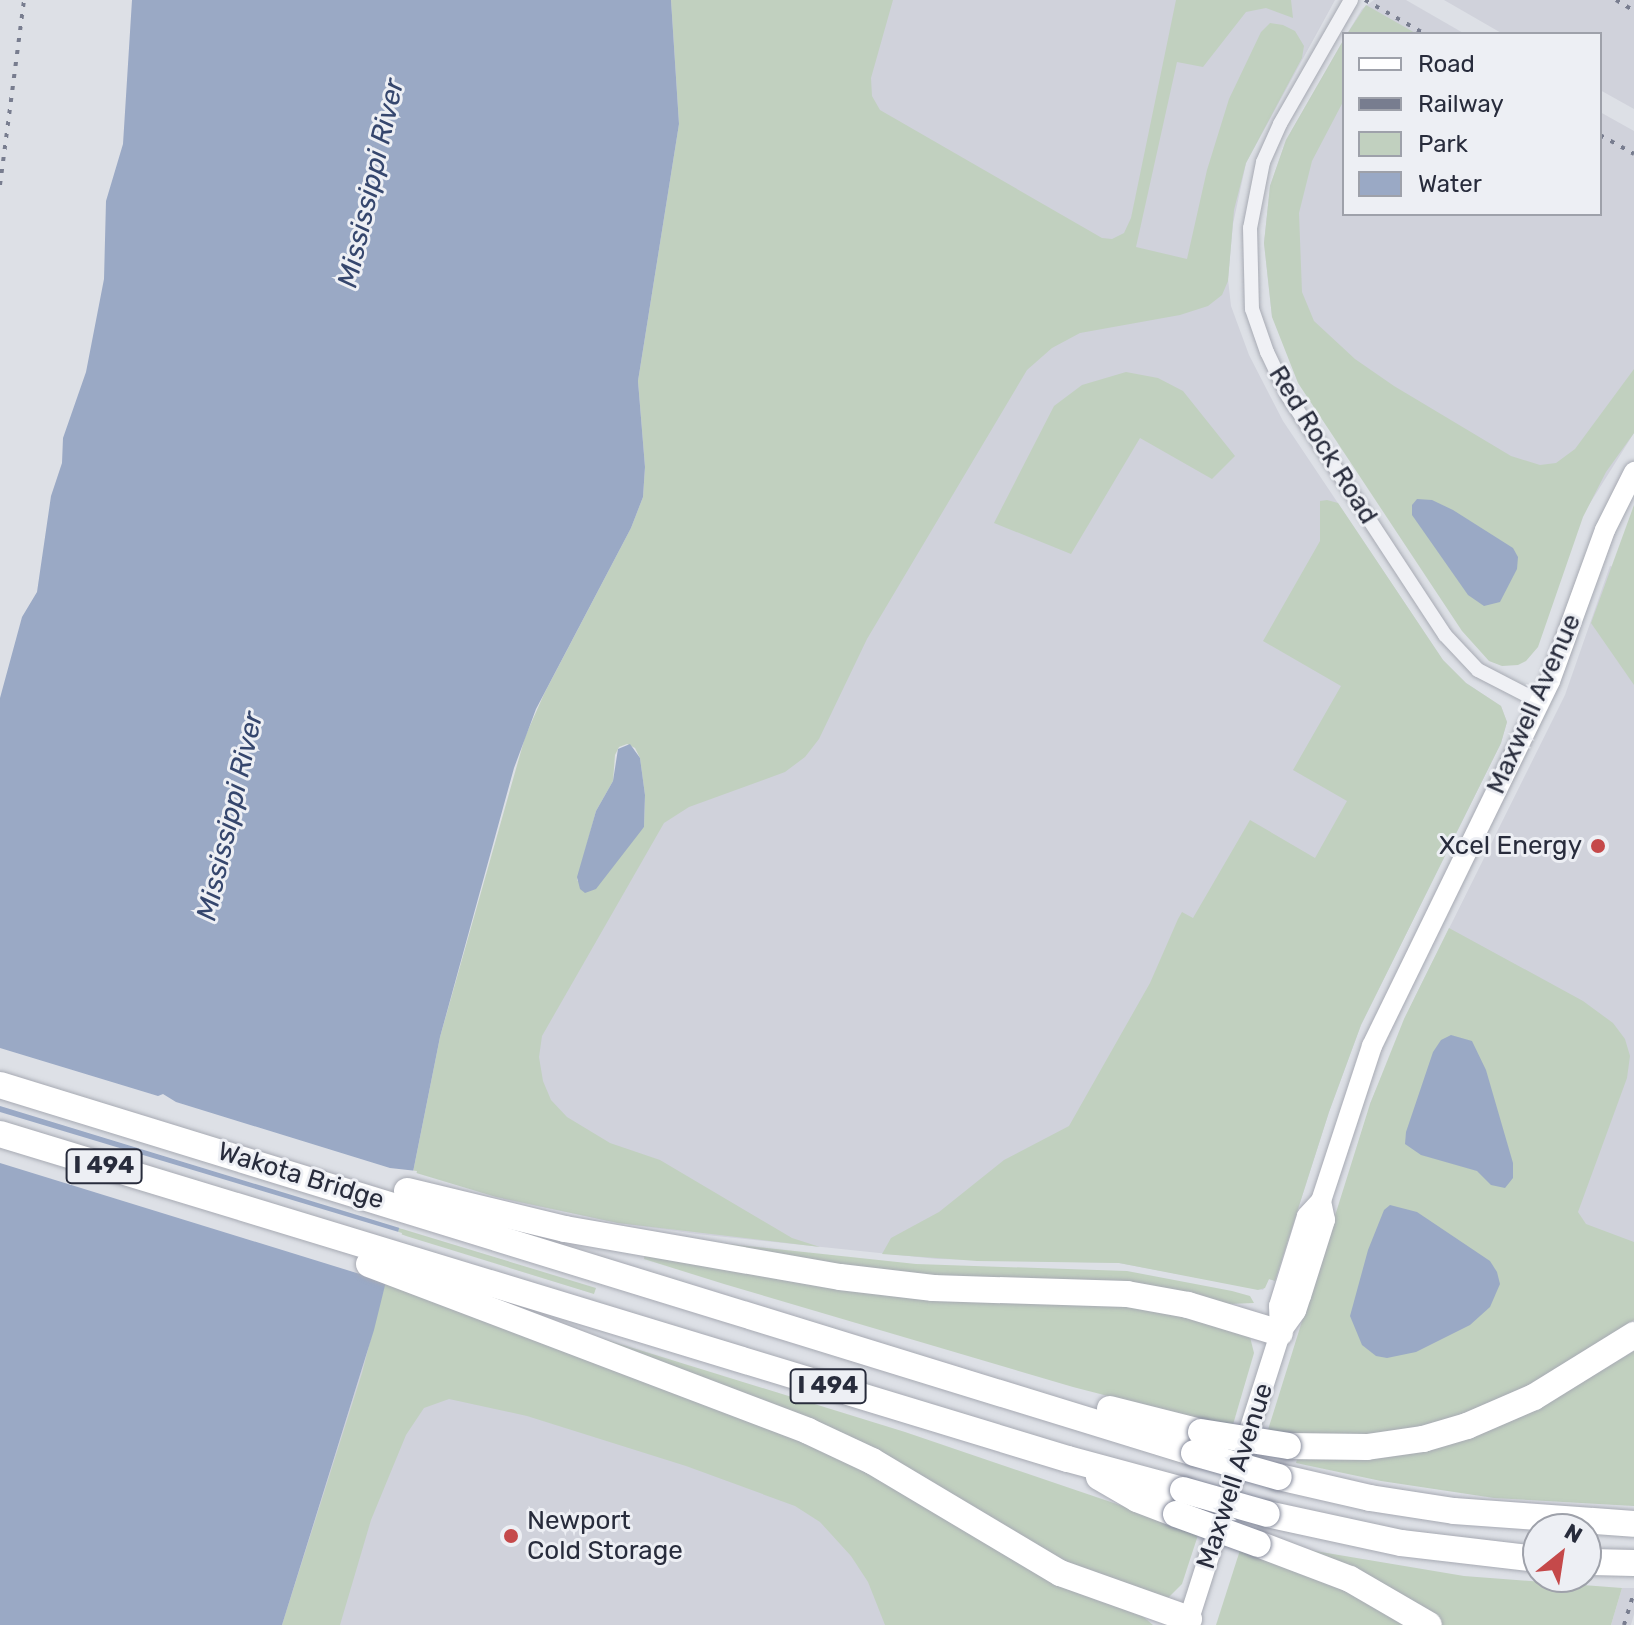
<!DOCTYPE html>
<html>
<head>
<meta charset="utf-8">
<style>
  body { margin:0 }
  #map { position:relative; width:1634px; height:1625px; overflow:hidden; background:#dde0e6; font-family:Rubik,sans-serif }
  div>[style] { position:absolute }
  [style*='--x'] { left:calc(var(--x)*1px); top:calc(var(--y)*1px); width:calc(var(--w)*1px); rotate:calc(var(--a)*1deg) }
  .built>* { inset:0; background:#d0d2db }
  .green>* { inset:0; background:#c1d0bf }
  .water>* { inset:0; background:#9aa9c5 }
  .pier>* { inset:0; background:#dde0e6 }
  .roads { filter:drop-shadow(0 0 2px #a7aab3) drop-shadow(0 0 2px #a7aab3) }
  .minor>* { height:14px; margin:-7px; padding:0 7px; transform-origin:7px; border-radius:7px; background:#f0f1f5 }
  .secondary>* { height:20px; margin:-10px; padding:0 10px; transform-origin:10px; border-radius:10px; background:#fff }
  .motorway>* { height:26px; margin:-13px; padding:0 13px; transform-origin:13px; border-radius:13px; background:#fff }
  .rail>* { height:4px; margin-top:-2px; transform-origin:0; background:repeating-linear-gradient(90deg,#787d8f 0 4px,transparent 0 12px) }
  .bridges { filter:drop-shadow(0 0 2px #868b9c) drop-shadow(0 0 2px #868b9c) }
  .motorway-bridge>* { height:26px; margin:-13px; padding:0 13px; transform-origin:13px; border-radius:13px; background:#fff }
  .dots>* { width:22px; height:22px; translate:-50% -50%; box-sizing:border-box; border:4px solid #edeff4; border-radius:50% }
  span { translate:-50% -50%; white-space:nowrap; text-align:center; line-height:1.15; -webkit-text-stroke:6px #edeff4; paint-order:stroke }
  .shield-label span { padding:2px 6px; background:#edeff4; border:2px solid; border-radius:6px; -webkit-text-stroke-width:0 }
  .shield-label { font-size:24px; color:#282c3c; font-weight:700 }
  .street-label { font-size:26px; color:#282c3c }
  .poi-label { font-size:26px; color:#282c3c }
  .right { translate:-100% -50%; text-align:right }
  .left { translate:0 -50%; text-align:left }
  .water-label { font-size:28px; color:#35466d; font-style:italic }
  .legend { position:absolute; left:1342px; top:32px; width:260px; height:184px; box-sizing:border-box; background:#edeff4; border:2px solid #9ea1aa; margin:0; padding:10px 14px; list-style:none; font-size:24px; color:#282c3c }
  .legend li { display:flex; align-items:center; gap:16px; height:40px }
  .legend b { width:40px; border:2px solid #9ea1aa }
  .north { position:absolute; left:1522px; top:1513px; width:80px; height:80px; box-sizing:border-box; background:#edeff4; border:2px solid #9ea1aa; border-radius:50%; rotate:30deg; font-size:22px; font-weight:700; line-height:32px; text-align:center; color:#282c3c }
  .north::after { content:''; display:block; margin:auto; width:28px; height:36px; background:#c5494a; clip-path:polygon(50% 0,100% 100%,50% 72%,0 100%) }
</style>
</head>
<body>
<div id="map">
  <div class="built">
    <i style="clip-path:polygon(883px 0,1335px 0,1246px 163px,1233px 224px,1228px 279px,1231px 306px,1249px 355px,1283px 421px,1443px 660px,1466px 683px,1501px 706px,1507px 722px,1501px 743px,1361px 1025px,1329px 1112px,1275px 1281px,1269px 1279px,1263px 1290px,1119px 1263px,937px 1259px,697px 1234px,618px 1223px,503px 1199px,534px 1041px,668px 806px)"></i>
    <i style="clip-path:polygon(1374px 0,1406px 0,1465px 34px,1347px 34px,1362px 9px)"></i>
    <i style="clip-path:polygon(1444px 0,1634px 0,1634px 109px,1600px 90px,1600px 34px,1503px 34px)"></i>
    <i style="clip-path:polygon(1344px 39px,1344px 214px,1600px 214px,1600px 112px,1634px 131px,1634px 433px,1587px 508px,1272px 317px,1264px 243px,1270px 186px,1286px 140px)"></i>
    <i style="clip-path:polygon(1610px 566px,1634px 573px,1634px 1269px,1370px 1104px,1415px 997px,1565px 695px)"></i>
    <i style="clip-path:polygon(374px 1330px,1109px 1625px,282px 1625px)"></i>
    <i style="clip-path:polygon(1622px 1588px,1634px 1588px,1634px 1614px,1631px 1625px,1611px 1625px)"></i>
  </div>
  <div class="green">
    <i style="clip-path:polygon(evenodd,671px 0,893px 0,871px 78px,872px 96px,880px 110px,1102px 238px,1112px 239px,1124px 233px,1131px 218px,1176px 0,1291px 0,1293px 18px,1266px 8px,1246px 12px,1203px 67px,1177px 62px,1136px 247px,1187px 259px,1207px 170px,1229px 99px,1261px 32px,1270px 23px,1283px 25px,1295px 31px,1304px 46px,1302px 58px,1246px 163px,1234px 210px,1228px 281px,1222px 295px,1208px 306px,1180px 315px,1080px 333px,1052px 348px,1027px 370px,867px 639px,819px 739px,805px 757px,785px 772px,689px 807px,664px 823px,542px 1036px,539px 1057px,543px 1081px,551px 1100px,567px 1117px,610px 1143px,660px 1160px,792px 1238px,820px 1247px,618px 1223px,496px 1197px,413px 1172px,440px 1037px,525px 737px,544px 694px,631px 528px,643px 497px,645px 467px,638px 381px,679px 124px,671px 0,627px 744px,635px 748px,640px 758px,645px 795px,644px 827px,577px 881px,596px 811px,613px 781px,615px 755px,619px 747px,627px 744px)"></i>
    <i style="clip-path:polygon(1366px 5px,1417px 34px,1347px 34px)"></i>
    <i style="clip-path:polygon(1344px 39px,1344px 100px,1312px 161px,1299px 213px,1302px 292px,1314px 321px,1355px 359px,1394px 386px,1511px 456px,1540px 465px,1556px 463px,1575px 449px,1634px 369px,1634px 433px,1606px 472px,1583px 517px,1538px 647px,1526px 661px,1518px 665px,1502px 666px,1489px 661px,1462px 631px,1298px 383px,1272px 317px,1264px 243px,1270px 186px,1286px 140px)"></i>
    <i style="clip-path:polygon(1126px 372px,1158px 378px,1183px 391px,1235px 456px,1212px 479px,1140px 438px,1071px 554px,994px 523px,1054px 406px,1082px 385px)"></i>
    <i style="clip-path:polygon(1327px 500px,1338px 503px,1443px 660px,1466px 683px,1501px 706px,1507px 722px,1501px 743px,1361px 1025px,1329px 1112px,1275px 1281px,1269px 1279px,1265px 1288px,1258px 1290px,1119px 1263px,977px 1261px,882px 1254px,891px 1238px,939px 1212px,1004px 1160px,1069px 1126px,1150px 983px,1178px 919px,1182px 912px,1193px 918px,1250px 820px,1315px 858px,1347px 801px,1293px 770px,1341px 686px,1263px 641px,1320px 541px,1320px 501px)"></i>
    <i style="clip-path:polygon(1634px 505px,1634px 685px,1591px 623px)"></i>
    <i style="clip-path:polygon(1449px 928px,1583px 1001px,1613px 1023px,1625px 1039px,1630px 1056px,1627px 1078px,1578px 1212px,1586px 1224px,1634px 1242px,1634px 1320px,1532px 1384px,1494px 1403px,1427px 1426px,1345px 1438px,1267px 1433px,1370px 1104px,1404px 1019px)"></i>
    <i style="clip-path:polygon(399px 1228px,596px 1288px,594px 1294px,406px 1236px,398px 1233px)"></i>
    <i style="clip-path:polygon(674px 1238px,916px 1264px,1127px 1271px,1232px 1291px,1250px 1296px,1254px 1303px,1229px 1304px,928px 1279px)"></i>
    <i style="clip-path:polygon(645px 1251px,1153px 1307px,1250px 1337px,1254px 1353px,1232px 1428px,1073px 1387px,724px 1284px,644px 1259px)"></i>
    <i style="clip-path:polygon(385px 1283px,809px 1439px,1096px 1600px,1140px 1614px,1153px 1625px,885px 1625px,868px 1582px,851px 1556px,820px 1522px,795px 1506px,686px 1466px,527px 1416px,449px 1399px,424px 1408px,406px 1435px,371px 1520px,340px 1625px,282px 1625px,362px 1373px)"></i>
    <i style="clip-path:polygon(594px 1336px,905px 1432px,1199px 1532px,1182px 1584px,1168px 1598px,1094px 1578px)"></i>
    <i style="clip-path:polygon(1634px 1351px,1634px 1506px,1494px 1498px,1381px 1481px,1296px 1463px,1298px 1456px,1489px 1430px,1534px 1411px)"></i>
    <i style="clip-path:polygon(1241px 1547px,1319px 1575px,1416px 1625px,1216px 1625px)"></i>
    <i style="clip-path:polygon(1309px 1550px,1464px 1576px,1622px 1588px,1611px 1625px,1442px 1625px)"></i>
  </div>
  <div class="water">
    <i style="clip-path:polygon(132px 0,671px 0,679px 124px,638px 381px,645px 467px,643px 497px,631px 528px,536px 709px,514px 768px,440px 1037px,413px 1172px,374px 1330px,282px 1625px,0 1625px,0 698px,22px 617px,37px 592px,51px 496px,62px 463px,63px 438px,86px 372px,104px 279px,106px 201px,123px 144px)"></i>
    <i style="clip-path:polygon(1417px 499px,1432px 500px,1453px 510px,1513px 548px,1518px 557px,1517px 569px,1500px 602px,1484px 606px,1468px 595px,1412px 515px,1412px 505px)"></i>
    <i style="clip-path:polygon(630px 744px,640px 758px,645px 795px,644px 827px,596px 889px,585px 893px,580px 889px,577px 877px,596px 811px,613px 781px,618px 749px)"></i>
    <i style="clip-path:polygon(1451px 1035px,1472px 1041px,1486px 1070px,1513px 1163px,1513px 1178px,1505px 1188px,1491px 1185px,1477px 1171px,1421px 1155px,1405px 1144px,1406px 1132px,1433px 1052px,1441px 1040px)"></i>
    <i style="clip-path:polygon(1390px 1205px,1417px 1212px,1490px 1261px,1497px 1272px,1500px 1284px,1490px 1307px,1470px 1325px,1416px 1352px,1387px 1358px,1376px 1356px,1362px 1345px,1350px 1316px,1368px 1250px,1384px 1210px)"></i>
  </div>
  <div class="pier">
    <i style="clip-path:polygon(0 1048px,158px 1096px,163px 1094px,176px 1102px,390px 1168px,417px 1171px,403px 1229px,0 1106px)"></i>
    <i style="clip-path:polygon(0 1112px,402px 1233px,389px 1283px,0 1163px)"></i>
  </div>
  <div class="roads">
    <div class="minor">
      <i style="--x:1351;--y:0;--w:143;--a:119.8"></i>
      <i style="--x:1280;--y:124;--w:42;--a:114.1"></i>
      <i style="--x:1263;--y:162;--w:67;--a:101.1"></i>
      <i style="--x:1250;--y:228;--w:81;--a:88.6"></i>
      <i style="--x:1252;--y:309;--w:46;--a:70.8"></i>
      <i style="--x:1267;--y:352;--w:49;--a:64.5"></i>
      <i style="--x:1288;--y:396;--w:286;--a:56.7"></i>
      <i style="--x:1445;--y:635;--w:48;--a:46.7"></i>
      <i style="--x:1478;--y:670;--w:70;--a:27.3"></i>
    </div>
    <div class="secondary">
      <i style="--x:1280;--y:1333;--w:27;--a:-92"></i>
      <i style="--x:1279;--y:1306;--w:94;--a:-72.7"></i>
      <i style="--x:1307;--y:1216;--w:21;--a:-47"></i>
      <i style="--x:1321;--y:1201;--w:163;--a:-71.8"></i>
      <i style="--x:1372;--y:1046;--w:406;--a:-64"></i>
      <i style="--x:1550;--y:681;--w:161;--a:-70"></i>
      <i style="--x:1605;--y:530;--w:65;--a:-63.4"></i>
      <i style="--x:1189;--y:1619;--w:300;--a:-72.3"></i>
      <i style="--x:1280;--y:1333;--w:27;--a:-54"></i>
      <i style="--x:1296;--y:1311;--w:16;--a:-72"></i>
      <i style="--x:1301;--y:1296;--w:80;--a:-72.5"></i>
      <i style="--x:1325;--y:1220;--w:19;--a:-102"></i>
    </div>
    <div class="motorway">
      <i style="--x:0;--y:1085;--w:1249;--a:17.13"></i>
      <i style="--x:0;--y:1134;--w:1116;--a:16.93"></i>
      <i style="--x:1068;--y:1459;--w:119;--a:15.1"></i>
      <i style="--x:407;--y:1191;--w:163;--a:13.5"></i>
      <i style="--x:565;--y:1229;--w:279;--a:9.9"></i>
      <i style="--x:840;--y:1277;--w:94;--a:6.7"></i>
      <i style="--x:933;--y:1288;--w:194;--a:1.8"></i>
      <i style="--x:1127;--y:1294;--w:62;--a:10.2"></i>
      <i style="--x:1188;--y:1305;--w:96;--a:16.9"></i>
      <i style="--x:369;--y:1264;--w:470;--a:20.8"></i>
      <i style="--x:808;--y:1431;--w:71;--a:25.1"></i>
      <i style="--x:872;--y:1461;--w:219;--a:30.8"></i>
      <i style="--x:1060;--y:1573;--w:137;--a:19.6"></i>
      <i style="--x:1110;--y:1409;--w:94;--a:14.2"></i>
      <i style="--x:1288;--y:1446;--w:79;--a:0.7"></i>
      <i style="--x:1367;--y:1447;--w:57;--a:-8.1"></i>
      <i style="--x:1423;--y:1439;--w:46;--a:-16.5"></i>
      <i style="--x:1467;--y:1426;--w:73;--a:-23.4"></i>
      <i style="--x:1534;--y:1397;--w:118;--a:-31.8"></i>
      <i style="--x:1099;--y:1477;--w:44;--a:30.1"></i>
      <i style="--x:1137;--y:1499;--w:42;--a:21"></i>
      <i style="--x:1279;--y:1477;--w:93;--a:13"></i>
      <i style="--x:1370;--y:1498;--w:85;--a:8.8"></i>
      <i style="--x:1454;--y:1511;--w:180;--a:4.1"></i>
      <i style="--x:1267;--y:1514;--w:137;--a:12.2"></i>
      <i style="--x:1401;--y:1543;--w:138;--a:6.7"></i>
      <i style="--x:1258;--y:1544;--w:98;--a:20.8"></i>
      <i style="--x:1350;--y:1579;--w:91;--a:30.2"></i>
      <i style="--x:1586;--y:1562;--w:48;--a:1.2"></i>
    </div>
  </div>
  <div class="rail">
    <i style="--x:1365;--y:0;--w:69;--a:29.5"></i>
    <i style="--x:1616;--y:0;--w:21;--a:31"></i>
    <i style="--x:1600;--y:135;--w:39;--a:29"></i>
    <i style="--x:0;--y:185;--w:187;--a:-82.6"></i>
    <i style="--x:1624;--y:1625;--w:34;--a:-73"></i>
  </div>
  <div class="bridges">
    <div class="motorway-bridge">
      <i style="--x:1201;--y:1432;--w:88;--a:9.1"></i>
      <i style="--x:1194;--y:1453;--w:88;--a:15.8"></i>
      <i style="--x:1183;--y:1490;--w:87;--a:15.9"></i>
      <i style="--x:1176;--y:1514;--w:87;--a:20.1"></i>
    </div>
  </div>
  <div class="dots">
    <i style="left:1598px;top:846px;background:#c5494a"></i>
    <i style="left:511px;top:1536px;background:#c5494a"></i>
  </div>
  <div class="shield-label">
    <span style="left:104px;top:1166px">I 494</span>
    <span style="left:828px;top:1386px">I 494</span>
  </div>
  <div class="street-label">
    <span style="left:1323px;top:445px;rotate:58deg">Red Rock Road</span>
    <span style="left:1534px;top:704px;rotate:-66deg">Maxwell Avenue</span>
    <span style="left:301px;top:1176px;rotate:17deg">Wakota Bridge</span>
    <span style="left:1235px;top:1476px;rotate:-72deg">Maxwell Avenue</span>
  </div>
  <div class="poi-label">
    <span class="right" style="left:1582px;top:846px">Xcel Energy</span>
    <span class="left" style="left:527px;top:1536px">Newport<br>Cold Storage</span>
  </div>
  <div class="water-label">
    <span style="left:371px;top:183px;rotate:-77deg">Mississippi River</span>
    <span style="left:230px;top:816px;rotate:-77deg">Mississippi River</span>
  </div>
  <ul class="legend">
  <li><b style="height:10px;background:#fff"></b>Road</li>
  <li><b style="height:10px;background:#787d8f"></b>Railway</li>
  <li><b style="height:22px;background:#c1d0bf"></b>Park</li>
  <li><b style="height:22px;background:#9aa9c5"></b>Water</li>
  </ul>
  <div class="north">N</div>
</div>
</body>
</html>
